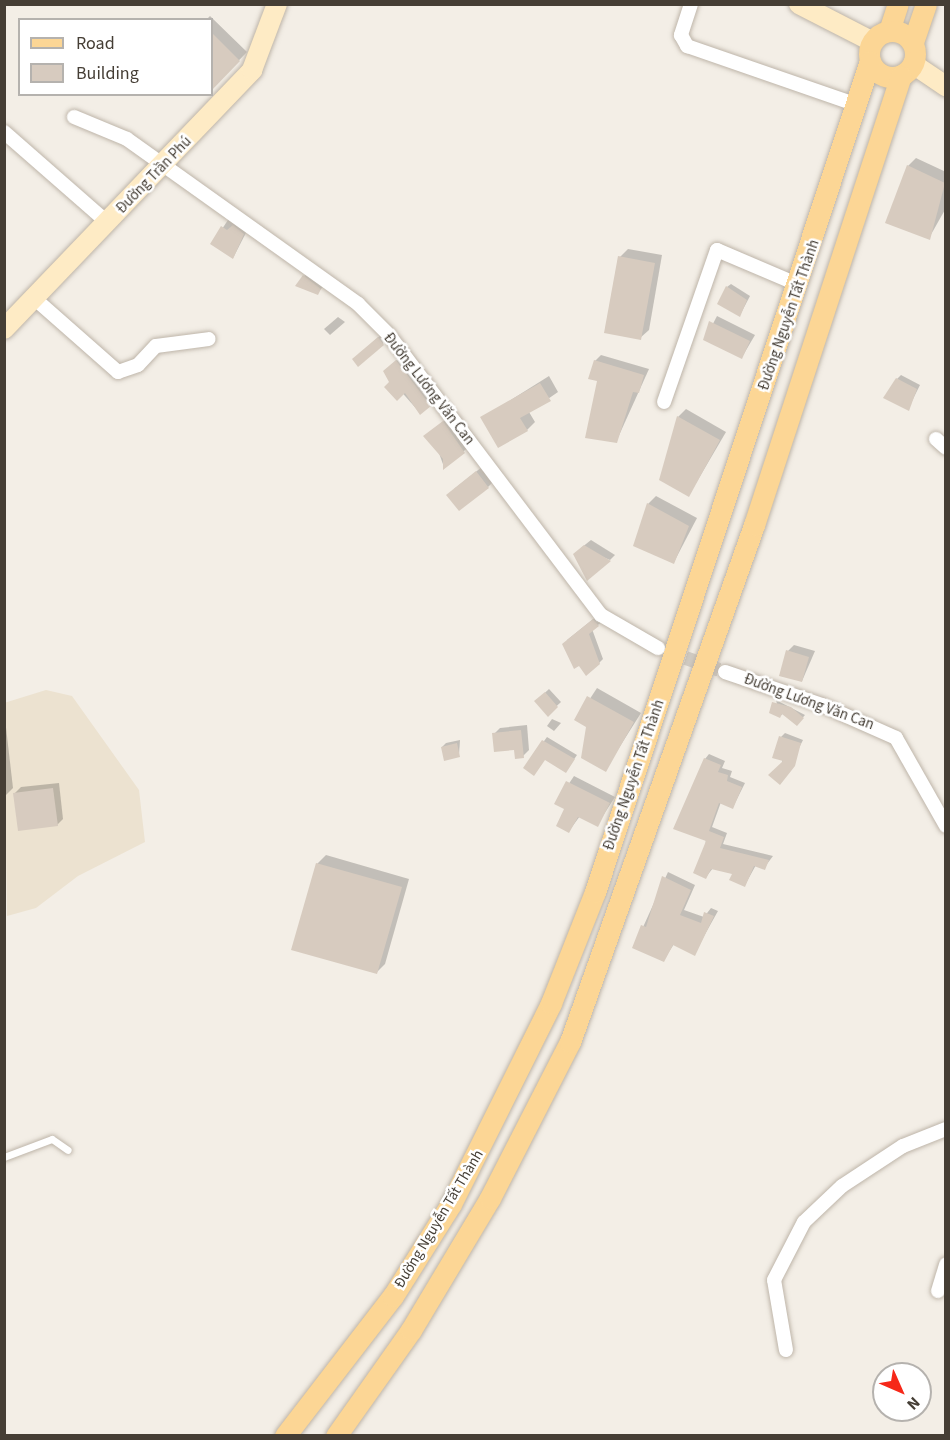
<!DOCTYPE html>
<html>
<head>
<meta charset="utf-8">
<style>
  body { margin:0 }
  #map { position:relative; width:950px; height:1440px; overflow:hidden; background:#f3eee6; font-family:"Source Sans 3",sans-serif }
  div>[style] { position:absolute }
  [style*='--x'] { left:calc(var(--x)*1px); top:calc(var(--y)*1px); width:calc(var(--w)*1px); rotate:calc(var(--a)*1deg) }
  .education>* { inset:0; background:#ece2d0 }
  .shadow>* { inset:0; background:#0003 }
  .building>* { inset:0; background:#d7cbbf }
  .street-tunnel>* { height:14px; margin-top:-7px; transform-origin:0; background:repeating-linear-gradient(90deg,#d0cbc3 0 14px,transparent 0 21px) }
  .roads { filter:drop-shadow(0 0 2px #beb5a9) drop-shadow(0 0 2px #beb5a9) }
  .lane>* { height:7px; margin:-3.5px; padding:0 3.5px; transform-origin:3.5px; border-radius:3.5px; background:#fff }
  .street>* { height:14px; margin:-7px; padding:0 7px; transform-origin:7px; border-radius:7px; background:#fff }
  .secondary>* { height:20px; margin:-10px; padding:0 10px; transform-origin:10px; border-radius:10px; background:#feebc5 }
  .primary>* { height:21px; margin:-10.5px; padding:0 10.5px; transform-origin:10.5px; border-radius:10.5px; background:#fcd695 }
  .primary>.ring { margin:-10.5px; padding:0; box-sizing:content-box; background:none; border:21px solid #fcd695; border-radius:50% }
  span { translate:-50% -50%; white-space:nowrap; text-align:center; line-height:1.15; -webkit-text-stroke:5px #fff; paint-order:stroke }
  .street-label { font-size:15px; color:#453e35 }
  .frame { position:absolute; inset:0; border:6px solid #453e35; pointer-events:none }
  .legend { position:absolute; left:18px; top:18px; width:195px; height:78px; box-sizing:border-box; background:#fff; border:2px solid #b5b2ae; margin:0; padding:8px 10px; list-style:none; font-size:18px; color:#453e35 }
  .legend li { display:flex; align-items:center; gap:12px; height:30px }
  .legend b { width:30px; border:2px solid #b5b2ae }
  .north { position:absolute; left:872px; top:1362px; width:60px; height:60px; box-sizing:border-box; background:#fff; border:2px solid #b5b2ae; border-radius:50%; rotate:135deg; font-size:16px; font-weight:700; line-height:24px; text-align:center; color:#453e35 }
  .north::after { content:''; display:block; margin:auto; width:21px; height:27px; background:#f62819; clip-path:polygon(50% 0,100% 100%,50% 72%,0 100%) }
</style>
</head>
<body>
<div id="map">
  <div class="education">
    <i style="clip-path:polygon(46px 690px,72px 696px,139px 790px,145px 842px,78px 876px,36px 908px,7px 916px,4px 703px)"></i>
  </div>
  <div class="shadow">
    <i style="clip-path:polygon(210px 16px,247px 52px,212px 88px,212px 20px,206px 20px)"></i>
    <i style="clip-path:polygon(916px 158px,946px 172px,946px 208px,929px 238px,908px 166px)"></i>
    <i style="clip-path:polygon(228px 220px,249px 227px,233px 258px,212px 244px)"></i>
    <i style="clip-path:polygon(628px 249px,662px 255px,649px 330px,640px 338px,620px 257px)"></i>
    <i style="clip-path:polygon(310px 270px,323px 287px,317px 293px,304px 276px)"></i>
    <i style="clip-path:polygon(731px 284px,750px 296px,740px 315px,727px 287px)"></i>
    <i style="clip-path:polygon(717px 316px,755px 335px,742px 357px,705px 339px)"></i>
    <i style="clip-path:polygon(338px 317px,345px 322px,330px 335px,324px 329px)"></i>
    <i style="clip-path:polygon(382px 334px,383px 344px,358px 355px)"></i>
    <i style="clip-path:polygon(601px 355px,649px 369px,616px 442px,595px 361px)"></i>
    <i style="clip-path:polygon(400px 357px,434px 401px,420px 413px,384px 372px)"></i>
    <i style="clip-path:polygon(901px 375px,920px 385px,908px 409px,897px 379px)"></i>
    <i style="clip-path:polygon(549px 376px,558px 392px,529px 412px,535px 422px,527px 430px,482px 418px)"></i>
    <i style="clip-path:polygon(686px 409px,726px 432px,689px 495px,678px 417px)"></i>
    <i style="clip-path:polygon(449px 417px,470px 446px,444px 467px,431px 431px)"></i>
    <i style="clip-path:polygon(482px 467px,494px 481px,488px 487px,454px 489px)"></i>
    <i style="clip-path:polygon(656px 496px,697px 518px,674px 562px,648px 504px)"></i>
    <i style="clip-path:polygon(591px 540px,615px 555px,610px 560px,581px 548px)"></i>
    <i style="clip-path:polygon(597px 616px,602px 622px,592px 629px,603px 659px,599px 663px,567px 640px)"></i>
    <i style="clip-path:polygon(794px 645px,815px 651px,802px 681px,788px 651px)"></i>
    <i style="clip-path:polygon(597px 688px,641px 713px,605px 770px,588px 726px,576px 720px)"></i>
    <i style="clip-path:polygon(549px 689px,561px 702px,548px 714px,536px 701px)"></i>
    <i style="clip-path:polygon(776px 700px,805px 715px,797px 724px,784px 713px,780px 716px)"></i>
    <i style="clip-path:polygon(4px 710px,13px 788px,4px 797px)"></i>
    <i style="clip-path:polygon(552px 719px,561px 723px,554px 731px,547px 726px)"></i>
    <i style="clip-path:polygon(527px 725px,529px 750px,523px 756px,494px 734px,500px 728px)"></i>
    <i style="clip-path:polygon(785px 733px,803px 740px,783px 780px,781px 737px)"></i>
    <i style="clip-path:polygon(547px 737px,577px 755px,566px 771px,546px 759px,525px 767px)"></i>
    <i style="clip-path:polygon(460px 740px,459px 755px,442px 747px,446px 743px)"></i>
    <i style="clip-path:polygon(709px 754px,725px 761px,722px 768px,732px 771px,730px 777px,745px 783px,733px 807px,721px 802px,712px 827px,727px 833px,723px 844px,773px 856px,764px 868px,756px 865px,745px 885px,734px 873px,713px 868px,706px 877px,705px 759px)"></i>
    <i style="clip-path:polygon(574px 776px,615px 797px,597px 825px,580px 816px,569px 831px,566px 808px,556px 803px)"></i>
    <i style="clip-path:polygon(59px 783px,63px 819px,57px 825px,15px 793px,21px 787px)"></i>
    <i style="clip-path:polygon(326px 855px,409px 879px,385px 964px,377px 972px,317px 864px)"></i>
    <i style="clip-path:polygon(668px 872px,695px 885px,684px 910px,704px 917px,711px 908px,718px 911px,694px 954px,674px 944px,663px 961px,634px 947px)"></i>
  </div>
  <div class="building">
    <i style="clip-path:polygon(212px 33px,240px 61px,212px 90px)"></i>
    <i style="clip-path:polygon(907px 165px,945px 183px,930px 240px,885px 223px)"></i>
    <i style="clip-path:polygon(233px 225px,244px 234px,233px 259px,210px 244px,221px 226px,227px 230px)"></i>
    <i style="clip-path:polygon(618px 256px,655px 263px,641px 340px,604px 333px)"></i>
    <i style="clip-path:polygon(303px 275px,321px 289px,318px 295px,295px 286px)"></i>
    <i style="clip-path:polygon(726px 286px,747px 300px,740px 317px,717px 304px)"></i>
    <i style="clip-path:polygon(709px 321px,750px 341px,742px 359px,703px 340px)"></i>
    <i style="clip-path:polygon(378px 337px,384px 345px,358px 367px,352px 359px)"></i>
    <i style="clip-path:polygon(396px 360px,431px 406px,420px 415px,405px 393px,397px 401px,384px 387px,389px 382px,383px 371px)"></i>
    <i style="clip-path:polygon(594px 360px,644px 375px,639px 393px,633px 392px,617px 443px,585px 438px,597px 381px,588px 379px)"></i>
    <i style="clip-path:polygon(896px 378px,917px 389px,909px 411px,883px 398px)"></i>
    <i style="clip-path:polygon(540px 383px,551px 401px,520px 418px,528px 431px,498px 448px,480px 417px)"></i>
    <i style="clip-path:polygon(677px 416px,720px 440px,689px 497px,659px 480px)"></i>
    <i style="clip-path:polygon(443px 421px,465px 453px,443px 470px,443px 459px,423px 436px)"></i>
    <i style="clip-path:polygon(476px 471px,489px 488px,459px 511px,446px 495px)"></i>
    <i style="clip-path:polygon(647px 503px,689px 526px,674px 564px,633px 546px)"></i>
    <i style="clip-path:polygon(584px 545px,611px 561px,587px 581px,573px 554px)"></i>
    <i style="clip-path:polygon(593px 619px,599px 626px,589px 634px,600px 664px,586px 676px,579px 666px,574px 669px,562px 644px)"></i>
    <i style="clip-path:polygon(786px 650px,809px 657px,802px 682px,779px 676px)"></i>
    <i style="clip-path:polygon(545px 692px,558px 707px,548px 717px,534px 701px)"></i>
    <i style="clip-path:polygon(587px 696px,634px 722px,606px 772px,581px 758px,586px 727px,574px 720px)"></i>
    <i style="clip-path:polygon(772px 702px,791px 707px,804px 718px,797px 726px,782px 714px,780px 718px,769px 713px)"></i>
    <i style="clip-path:polygon(521px 730px,524px 758px,515px 759px,514px 750px,494px 752px,492px 733px)"></i>
    <i style="clip-path:polygon(779px 736px,801px 743px,795px 766px,780px 785px,768px 775px,783px 761px,772px 758px)"></i>
    <i style="clip-path:polygon(542px 740px,575px 759px,566px 773px,545px 760px,534px 776px,523px 768px)"></i>
    <i style="clip-path:polygon(457px 743px,460px 757px,444px 761px,441px 747px)"></i>
    <i style="clip-path:polygon(704px 758px,721px 765px,718px 772px,728px 775px,727px 781px,742px 787px,733px 809px,719px 803px,709px 831px,724px 837px,720px 848px,769px 860px,765px 870px,754px 866px,745px 887px,729px 880px,732px 874px,711px 869px,706px 879px,693px 873px,706px 841px,673px 829px)"></i>
    <i style="clip-path:polygon(566px 781px,610px 803px,598px 827px,578px 817px,569px 833px,556px 826px,564px 809px,554px 804px)"></i>
    <i style="clip-path:polygon(53px 788px,58px 826px,18px 831px,13px 793px)"></i>
    <i style="clip-path:polygon(316px 863px,402px 887px,377px 974px,291px 950px)"></i>
    <i style="clip-path:polygon(662px 876px,691px 890px,680px 915px,701px 923px,704px 912px,714px 916px,695px 956px,673px 945px,664px 962px,632px 948px,641px 925px,646px 927px)"></i>
  </div>
  <div class="street-tunnel">
    <i style="--x:666;--y:651;--w:63;--a:19.6"></i>
  </div>
  <div class="roads">
    <div class="lane">
      <i style="--x:4;--y:1157;--w:51;--a:-20.6"></i>
      <i style="--x:52;--y:1139;--w:19;--a:35"></i>
    </div>
    <div class="street">
      <i style="--x:691;--y:4;--w:33;--a:108"></i>
      <i style="--x:681;--y:35;--w:13;--a:61"></i>
      <i style="--x:687;--y:46;--w:180;--a:19.1"></i>
      <i style="--x:74;--y:117;--w:57;--a:22.5"></i>
      <i style="--x:127;--y:139;--w:284;--a:35.5"></i>
      <i style="--x:358;--y:304;--w:44;--a:45"></i>
      <i style="--x:389;--y:335;--w:351;--a:52.9"></i>
      <i style="--x:601;--y:615;--w:66;--a:30.1"></i>
      <i style="--x:4;--y:132;--w:138;--a:41.2"></i>
      <i style="--x:34;--y:298;--w:112;--a:41.4"></i>
      <i style="--x:118;--y:372;--w:21;--a:-19"></i>
      <i style="--x:138;--y:365;--w:26;--a:-47"></i>
      <i style="--x:156;--y:346;--w:53;--a:-7.5"></i>
      <i style="--x:664;--y:402;--w:161;--a:-70.8"></i>
      <i style="--x:717;--y:250;--w:89;--a:23.1"></i>
      <i style="--x:936;--y:439;--w:13;--a:42"></i>
      <i style="--x:725;--y:672;--w:102;--a:18.8"></i>
      <i style="--x:822;--y:705;--w:81;--a:24"></i>
      <i style="--x:896;--y:738;--w:101;--a:60.4"></i>
      <i style="--x:938;--y:1291;--w:28;--a:-73"></i>
      <i style="--x:786;--y:1350;--w:71;--a:-99.7"></i>
      <i style="--x:774;--y:1280;--w:65;--a:-62.7"></i>
      <i style="--x:804;--y:1222;--w:52;--a:-43.5"></i>
      <i style="--x:842;--y:1186;--w:73;--a:-33.3"></i>
      <i style="--x:903;--y:1146;--w:46;--a:-21.6"></i>
    </div>
    <div class="secondary">
      <i style="--x:799;--y:4;--w:83;--a:27.2"></i>
      <i style="--x:913;--y:64;--w:40;--a:34"></i>
      <i style="--x:4;--y:329;--w:359;--a:-46.2"></i>
      <i style="--x:252;--y:70;--w:71;--a:-69.3"></i>
    </div>
    <div class="primary">
      <i style="--x:889;--y:31;--w:28;--a:-72"></i>
      <i class="ring" style="left:869px;top:31px;width:25px;height:25px"></i>
      <i style="--x:913;--y:42;--w:40;--a:-71.1"></i>
      <i style="--x:285;--y:1436;--w:177;--a:-52.4"></i>
      <i style="--x:393;--y:1296;--w:109;--a:-57.8"></i>
      <i style="--x:451;--y:1204;--w:225;--a:-63.5"></i>
      <i style="--x:551;--y:1003;--w:119;--a:-68.4"></i>
      <i style="--x:595;--y:892;--w:875;--a:-71.69"></i>
      <i style="--x:336;--y:1436;--w:130;--a:-54.7"></i>
      <i style="--x:411;--y:1330;--w:154;--a:-59.1"></i>
      <i style="--x:490;--y:1198;--w:175;--a:-62.9"></i>
      <i style="--x:570;--y:1042;--w:549;--a:-70.41"></i>
      <i style="--x:754;--y:525;--w:472;--a:-71.9"></i>
    </div>
  </div>
  <div class="street-label">
    <span style="left:154px;top:175px;rotate:-46deg">Đường Trần Phú</span>
    <span style="left:789px;top:315px;rotate:-71deg">Đường Nguyễn Tất Thành</span>
    <span style="left:429px;top:389px;rotate:52deg">Đường Lương Văn Can</span>
    <span style="left:809px;top:702px;rotate:20deg">Đường Lương Văn Can</span>
    <span style="left:634px;top:775px;rotate:-71deg">Đường Nguyễn Tất Thành</span>
    <span style="left:439px;top:1219px;rotate:-59deg">Đường Nguyễn Tất Thành</span>
  </div>
  <div class="frame"></div>
  <ul class="legend">
  <li><b style="height:8px;background:#fcd695"></b>Road</li>
  <li><b style="height:16px;background:#d7cbbf"></b>Building</li>
  </ul>
  <div class="north">N</div>
</div>
</body>
</html>
